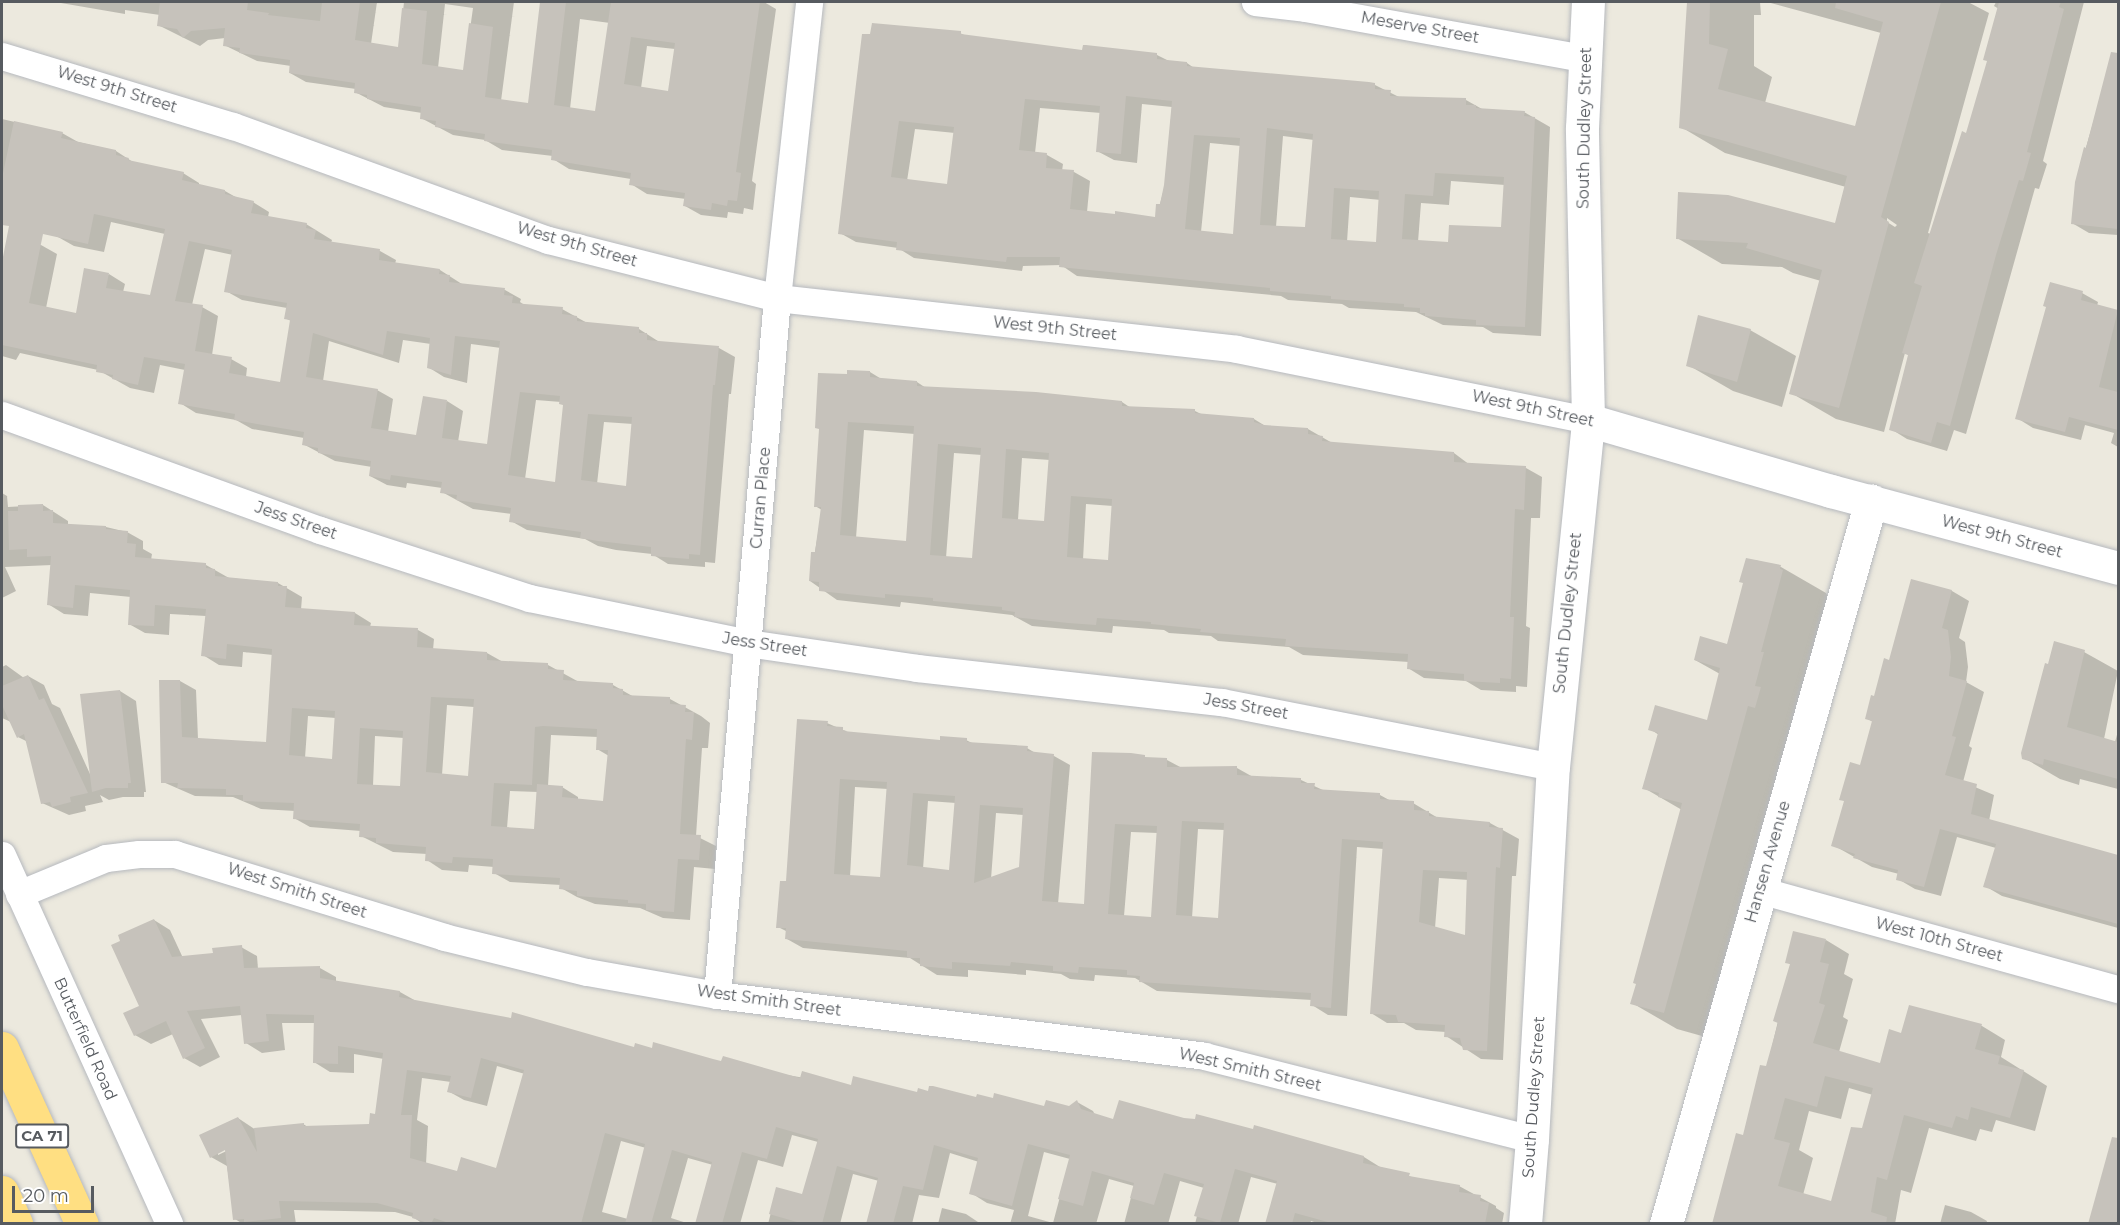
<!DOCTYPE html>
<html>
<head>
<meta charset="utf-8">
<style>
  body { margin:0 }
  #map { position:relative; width:2120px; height:1225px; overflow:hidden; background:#ece9de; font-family:Montserrat,sans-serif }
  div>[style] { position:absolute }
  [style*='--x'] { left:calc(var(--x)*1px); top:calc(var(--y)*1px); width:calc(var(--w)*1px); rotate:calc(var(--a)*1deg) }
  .shadow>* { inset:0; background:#0003 }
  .building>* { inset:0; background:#c6c2bb }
  .roads { filter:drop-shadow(0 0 2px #b6b9be) drop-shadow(0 0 2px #b6b9be) }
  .minor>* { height:27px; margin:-13.5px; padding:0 13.5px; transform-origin:13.5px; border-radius:13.5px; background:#fff }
  .tertiary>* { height:33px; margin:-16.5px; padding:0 16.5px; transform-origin:16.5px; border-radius:16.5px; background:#fff }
  .motorway>* { height:33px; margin:-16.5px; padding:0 16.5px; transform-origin:16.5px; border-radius:16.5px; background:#ffdf82 }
  span { translate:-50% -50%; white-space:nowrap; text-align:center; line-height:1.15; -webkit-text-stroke:6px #fff; paint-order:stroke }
  .shield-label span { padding:2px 4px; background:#fff; border:2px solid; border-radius:4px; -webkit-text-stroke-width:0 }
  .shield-label { font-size:15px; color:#575b60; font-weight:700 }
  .street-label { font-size:16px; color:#575b60 }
  .frame { position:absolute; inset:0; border:3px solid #575b60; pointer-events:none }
  .scale { position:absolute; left:12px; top:1186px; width:82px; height:27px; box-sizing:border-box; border:3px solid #575b60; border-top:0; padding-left:8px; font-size:18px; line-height:21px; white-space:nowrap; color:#575b60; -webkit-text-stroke:4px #fff; paint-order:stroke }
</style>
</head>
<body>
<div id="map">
  <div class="shadow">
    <i style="clip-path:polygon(evenodd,55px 2px,377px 2px,371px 44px,399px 48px,404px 2px,514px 2px,501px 101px,529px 105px,541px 2px,764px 2px,776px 9px,752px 181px,756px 184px,753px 210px,744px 208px,743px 214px,728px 212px,727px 218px,701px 215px,685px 206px,686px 199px,647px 194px,631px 184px,631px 179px,569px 169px,553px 159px,553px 156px,502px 150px,485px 140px,453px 135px,421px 118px,422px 113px,384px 107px,355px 92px,356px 89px,306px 82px,290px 73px,291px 66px,257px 61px,224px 45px,225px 38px,208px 40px,200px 46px,158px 25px,160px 15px,125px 10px,125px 14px,55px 2px,445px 4px,473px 8px,464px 72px,438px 68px,445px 4px,55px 2px,580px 19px,610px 23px,597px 113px,570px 109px,580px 19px,55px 2px,647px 46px,675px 49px,669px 93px,641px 88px,647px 46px)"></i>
    <i style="clip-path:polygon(evenodd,1688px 2px,1760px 2px,1761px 15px,1754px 15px,1754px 66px,1772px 77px,1765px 103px,1856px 128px,1881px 33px,1767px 2px,1968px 2px,1989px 13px,1928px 233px,1931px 234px,1967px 134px,1989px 61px,1999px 9px,1994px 6px,1996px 2px,2084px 2px,2043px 161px,2047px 164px,2039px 189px,2035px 188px,1966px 434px,1954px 430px,1947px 451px,1907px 439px,1891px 429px,1910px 356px,1905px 353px,1884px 432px,1836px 419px,1791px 393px,1821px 281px,1793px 273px,1782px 267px,1722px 264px,1677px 238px,1836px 225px,1846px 187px,1725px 153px,1681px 127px,1688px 2px,1887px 218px,1897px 225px,1895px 227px,1887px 222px,1887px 218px)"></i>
    <i style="clip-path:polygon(evenodd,960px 33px,966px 36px,1084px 51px,1157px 55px,1169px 61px,1187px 63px,1194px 68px,1375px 85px,1401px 98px,1466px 100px,1482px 109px,1524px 112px,1550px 127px,1541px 336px,1493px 333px,1483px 327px,1443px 325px,1416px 312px,1349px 308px,1342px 304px,1288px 300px,1281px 296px,1077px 276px,1061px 265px,1023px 266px,1022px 271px,914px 258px,898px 248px,856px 242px,840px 233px,863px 35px,960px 33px,1142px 104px,1172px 107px,1165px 185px,1156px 219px,1087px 212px,1090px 181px,1074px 172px,1062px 171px,1063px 164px,1047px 155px,1035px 153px,1040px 108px,1101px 113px,1097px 151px,1114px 160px,1137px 163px,1142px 104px,960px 33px,915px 129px,955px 133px,948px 186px,907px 181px,915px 129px,960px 33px,1283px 136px,1314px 140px,1307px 229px,1276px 227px,1283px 136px,960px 33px,1210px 143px,1241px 146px,1234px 235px,1201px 232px,1210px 143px,960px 33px,1451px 181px,1505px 185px,1502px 229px,1450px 244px,1418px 242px,1421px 203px,1449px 205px,1451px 181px,960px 33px,1350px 197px,1381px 200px,1378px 244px,1347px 242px,1350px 197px)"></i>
    <i style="clip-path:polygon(2102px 92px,2118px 96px,2118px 235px,2089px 233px,2072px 223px,2076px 182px)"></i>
    <i style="clip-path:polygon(evenodd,2px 119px,62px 133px,78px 142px,116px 151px,136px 164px,183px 173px,199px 183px,199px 185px,225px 191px,239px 199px,253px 202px,269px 212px,268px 217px,306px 224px,332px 240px,331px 243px,380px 251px,396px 260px,395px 264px,440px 270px,465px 286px,505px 290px,521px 299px,520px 302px,526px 306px,562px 309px,589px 324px,639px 329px,661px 343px,719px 348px,735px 357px,731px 394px,729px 394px,715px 563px,705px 562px,705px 567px,668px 564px,652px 554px,616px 550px,598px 546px,585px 539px,527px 530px,511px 521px,512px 514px,473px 509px,442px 492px,442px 488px,407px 483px,406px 488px,387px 485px,370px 476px,372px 467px,335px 461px,303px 444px,304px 438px,252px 429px,236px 420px,196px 413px,180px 403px,185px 370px,160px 365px,154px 393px,130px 388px,98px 370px,20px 353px,16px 360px,2px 356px,2px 269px,7px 246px,41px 245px,57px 254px,46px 308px,77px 314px,109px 274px,125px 284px,123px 292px,151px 297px,165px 234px,111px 222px,104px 252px,74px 246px,58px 237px,58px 220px,2px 218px,2px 119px,205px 249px,233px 255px,226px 291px,242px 300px,287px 308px,285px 318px,291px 321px,281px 384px,246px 377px,247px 368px,231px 359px,212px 355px,218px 316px,202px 307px,192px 305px,205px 249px,2px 119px,403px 340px,431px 344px,428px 367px,444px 377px,467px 383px,471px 344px,501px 348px,489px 446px,458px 442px,463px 411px,447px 401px,418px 437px,388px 432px,393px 399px,377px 390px,323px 381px,329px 341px,399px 363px,403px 340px,2px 119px,536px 400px,561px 402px,564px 406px,556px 484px,525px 479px,536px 400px,2px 119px,604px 422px,633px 424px,628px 488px,597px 484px,604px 422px)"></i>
    <i style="clip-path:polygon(2082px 293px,2098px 302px,2097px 306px,2118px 311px,2118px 447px,2111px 443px,2114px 433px,2085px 425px,2081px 440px,2033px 428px,2017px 418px)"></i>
    <i style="clip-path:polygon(1750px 330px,1796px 356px,1782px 407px,1733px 391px,1688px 365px)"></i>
    <i style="clip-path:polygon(evenodd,870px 372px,883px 380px,917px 382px,926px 388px,1122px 402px,1131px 408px,1195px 411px,1203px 415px,1254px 419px,1267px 427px,1308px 429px,1334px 444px,1454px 453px,1470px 465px,1526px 468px,1542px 477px,1540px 518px,1531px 518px,1526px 626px,1530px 628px,1527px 687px,1516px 686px,1516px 692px,1481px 690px,1466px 681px,1424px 678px,1408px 668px,1409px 662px,1303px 655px,1289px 647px,1218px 641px,1211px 636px,1169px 633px,1164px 630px,1113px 626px,1112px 633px,1032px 626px,1012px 615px,901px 602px,900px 607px,837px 600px,810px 581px,822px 510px,815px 506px,849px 376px,870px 372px,864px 430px,915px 434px,907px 543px,856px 538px,864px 430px,870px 372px,954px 453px,982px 455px,974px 560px,946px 558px,954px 453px,870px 372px,1022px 458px,1050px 460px,1046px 523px,1018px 520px,1022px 458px,870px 372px,1086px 504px,1113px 506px,1109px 562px,1083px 560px,1086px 504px)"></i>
    <i style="clip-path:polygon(evenodd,2px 493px,7px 496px,8px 507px,43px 505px,68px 521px,68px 525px,106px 527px,127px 532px,143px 541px,143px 549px,152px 554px,151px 560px,206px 565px,229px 578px,278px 583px,302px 597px,301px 610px,355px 613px,371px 623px,370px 627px,418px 630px,434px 639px,433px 650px,487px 653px,503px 662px,548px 665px,579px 682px,613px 685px,634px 697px,670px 699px,701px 716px,710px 723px,708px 748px,702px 748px,696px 836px,716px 846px,715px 869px,694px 867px,690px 920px,663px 918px,640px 908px,595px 904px,577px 897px,561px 888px,561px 885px,510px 882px,494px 873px,494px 867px,469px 865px,468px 872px,442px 870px,427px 860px,427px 854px,393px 852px,361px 836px,361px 831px,310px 827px,294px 818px,295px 811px,261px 809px,233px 797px,195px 796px,163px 782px,160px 682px,180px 681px,196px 690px,198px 739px,267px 743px,273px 655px,243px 652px,242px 667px,219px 665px,203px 655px,206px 616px,170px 614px,169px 635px,145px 633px,129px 624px,131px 597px,90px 593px,88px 616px,64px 614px,48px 604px,52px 565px,5px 567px,16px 591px,2px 598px,2px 493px,447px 705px,474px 707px,469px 777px,442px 775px,447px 705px,2px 493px,308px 716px,336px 718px,334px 760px,305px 758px,308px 716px,2px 493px,551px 735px,598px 737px,597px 749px,609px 756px,604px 803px,578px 800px,578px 797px,562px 787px,548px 786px,551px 735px,2px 493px,375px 736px,404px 738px,401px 788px,373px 786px,375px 736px,2px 493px,510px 791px,538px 792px,535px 830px,507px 828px,510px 791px)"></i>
    <i style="clip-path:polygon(1755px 560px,1781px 567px,1826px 593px,1828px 597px,1709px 1038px,1677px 1029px,1632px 1003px,1682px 810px,1644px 788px,1659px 735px,1650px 729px,1708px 721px,1720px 674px,1695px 660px,1728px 646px)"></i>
    <i style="clip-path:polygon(1912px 581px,1952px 591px,1969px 601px,1959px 638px,1965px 642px,1968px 667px,1966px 682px,1984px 692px,1969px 746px,1972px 748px,1963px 782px,1994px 795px,1989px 821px,2118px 856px,2118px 928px,2002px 896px,1985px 886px,1996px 848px,1957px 837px,1941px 896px,1915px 889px,1898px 879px,1899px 874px,1872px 867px,1833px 845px,1861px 767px,1873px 722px,1866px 718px,1890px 661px)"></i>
    <i style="clip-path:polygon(2084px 652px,2118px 671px,2104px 739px,2115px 742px,2118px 731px,2118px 789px,2080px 779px,2079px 785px,2060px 779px,2024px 758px)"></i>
    <i style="clip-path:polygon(6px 665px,24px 678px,28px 676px,44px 685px,52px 704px,60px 708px,90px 774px,120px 691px,136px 701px,146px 792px,144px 792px,144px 797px,123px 797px,109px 800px,100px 795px,103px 802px,85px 806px,86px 811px,69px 815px,42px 803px,28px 742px,18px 737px,11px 722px,2px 718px,2px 667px)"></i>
    <i style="clip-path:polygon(evenodd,827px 723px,850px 733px,941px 742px,966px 740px,974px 744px,1027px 748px,1037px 754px,1054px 756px,1070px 765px,1058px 904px,1085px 906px,1093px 753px,1167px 760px,1182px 768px,1237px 768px,1253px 777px,1301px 780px,1325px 791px,1380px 795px,1391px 801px,1413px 803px,1438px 818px,1490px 823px,1519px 839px,1516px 876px,1512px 876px,1503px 1060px,1481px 1059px,1446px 1036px,1446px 1032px,1416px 1030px,1404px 1023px,1387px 1023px,1371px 1013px,1384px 849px,1357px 847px,1347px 1016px,1328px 1015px,1312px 1005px,1312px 1000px,1157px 991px,1135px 978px,1095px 975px,1094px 981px,1070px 979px,1061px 974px,1026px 970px,1026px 975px,968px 970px,968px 977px,937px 975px,910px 958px,803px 948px,787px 939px,788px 932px,778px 927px,827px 723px,855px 787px,888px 789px,882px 878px,850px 877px,855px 787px,827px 723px,928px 801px,956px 803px,951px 872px,923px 869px,928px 801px,827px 723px,996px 813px,1024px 815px,1020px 868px,991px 879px,996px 813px,827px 723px,1198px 829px,1225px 830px,1219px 920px,1192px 918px,1198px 829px,827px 723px,1131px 832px,1158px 833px,1152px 918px,1124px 916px,1131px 832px,827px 723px,1439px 878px,1469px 880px,1467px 937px,1435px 928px,1439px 878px)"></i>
    <i style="clip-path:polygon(evenodd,154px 920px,170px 930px,183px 958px,215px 954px,241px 947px,257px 956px,258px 969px,320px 968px,336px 977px,336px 982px,400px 992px,416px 1001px,635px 1049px,852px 1086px,1045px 1108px,1069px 1108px,1077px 1102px,1093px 1111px,1095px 1115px,1114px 1121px,1184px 1120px,1364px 1157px,1380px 1167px,1418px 1179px,1459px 1186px,1496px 1206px,1496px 1208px,1504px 1213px,1502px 1224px,1320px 1224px,1311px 1221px,1310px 1224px,1267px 1224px,1278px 1184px,1251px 1177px,1238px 1224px,1195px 1224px,1204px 1188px,1180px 1181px,1168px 1224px,1124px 1224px,1134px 1186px,1109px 1179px,1096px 1224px,1010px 1224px,1014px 1210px,987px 1203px,971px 1193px,979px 1162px,950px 1153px,939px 1198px,919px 1195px,912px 1224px,868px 1224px,879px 1181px,853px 1174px,840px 1224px,768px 1224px,777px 1189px,803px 1196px,818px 1142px,792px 1135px,783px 1167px,758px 1160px,740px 1224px,697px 1224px,713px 1165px,688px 1158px,671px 1218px,690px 1224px,423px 1224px,413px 1217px,395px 1212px,294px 1210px,296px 1224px,243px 1224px,235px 1219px,227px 1166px,211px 1157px,238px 1118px,256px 1130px,303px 1124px,308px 1127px,371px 1126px,376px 1115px,384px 1059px,354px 1054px,354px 1073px,330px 1072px,314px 1062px,315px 1023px,282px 1023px,285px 1050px,262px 1053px,246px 1043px,242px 1015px,201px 1019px,220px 1057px,200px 1067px,184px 1058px,173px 1034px,151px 1044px,135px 1035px,154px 920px,497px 1066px,525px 1074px,497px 1170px,458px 1172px,426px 1164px,428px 1126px,417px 1120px,422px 1078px,451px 1082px,448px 1091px,464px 1100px,487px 1106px,497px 1066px,154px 920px,621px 1141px,646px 1148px,628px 1219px,602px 1212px,621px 1141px,154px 920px,232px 1146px,233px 1148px,218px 1155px,218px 1152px,232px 1146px,154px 920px,1044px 1152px,1070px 1159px,1053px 1223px,1028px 1216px,1044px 1152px)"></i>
    <i style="clip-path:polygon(evenodd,1826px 940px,1849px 954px,1844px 974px,1853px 979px,1843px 1017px,1848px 1020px,1839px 1052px,1881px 1064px,1902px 1035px,1910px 1007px,1982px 1026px,2005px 1040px,2001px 1057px,2047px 1086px,2035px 1131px,1996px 1120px,1992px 1132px,1980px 1129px,1976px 1141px,1929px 1128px,1911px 1193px,1901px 1190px,1895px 1224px,1713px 1224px,1767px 1068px,1791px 965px,1787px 962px,1826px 940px,1849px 1088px,1873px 1095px,1863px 1130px,1832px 1203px,1803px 1195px,1813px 1158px,1799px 1150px,1809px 1111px,1841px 1119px,1849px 1088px)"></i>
    <i style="clip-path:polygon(2109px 1153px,2118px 1156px,2118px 1224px,2090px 1224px)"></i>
    <i style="clip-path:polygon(1945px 1205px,1971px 1212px,1987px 1221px,1986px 1224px,1940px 1224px)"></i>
    <i style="clip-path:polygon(942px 1208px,966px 1214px,981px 1224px,938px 1224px)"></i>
  </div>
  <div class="building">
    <i style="clip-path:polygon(evenodd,160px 2px,248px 2px,247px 10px,269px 13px,268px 15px,320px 21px,322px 2px,360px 2px,355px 40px,398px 47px,402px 8px,427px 11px,422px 64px,463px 70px,469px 23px,493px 27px,485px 97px,528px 103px,540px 2px,566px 2px,554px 105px,595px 111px,611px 2px,760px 2px,736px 172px,741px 173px,737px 201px,728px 200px,727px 206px,712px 203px,711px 210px,683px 206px,685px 193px,629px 185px,631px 173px,551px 160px,552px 150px,484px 141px,485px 134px,435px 127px,436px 121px,420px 119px,421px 107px,367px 99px,367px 95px,354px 93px,355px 83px,289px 73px,290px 60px,239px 53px,240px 48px,223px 46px,225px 28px,191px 31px,183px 38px,177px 29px,157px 26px,160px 2px,631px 37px,675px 43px,668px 91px,624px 84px,631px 37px)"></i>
    <i style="clip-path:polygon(1687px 2px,1710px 2px,1709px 44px,1728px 49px,1718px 89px,1855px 126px,1883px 22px,1835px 8px,1836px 2px,1941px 2px,1881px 217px,1889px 222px,1839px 408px,1789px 394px,1822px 270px,1746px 248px,1748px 243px,1676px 239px,1678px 192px,1728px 195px,1835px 223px,1847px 176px,1679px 128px)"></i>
    <i style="clip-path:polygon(1999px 2px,2061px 2px,2059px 7px,2064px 9px,2027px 152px,2031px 153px,2023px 181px,2019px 180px,1996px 255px,1950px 426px,1937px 422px,1931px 443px,1889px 430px,1908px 355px,1902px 353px,1922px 286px,1914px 283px,1962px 131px,1966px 133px,1987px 61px,1983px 60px)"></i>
    <i style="clip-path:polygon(evenodd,872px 23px,961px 31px,961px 34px,1082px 50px,1083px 45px,1086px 45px,1157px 53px,1157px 59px,1187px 62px,1187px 66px,1369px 82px,1375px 83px,1375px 89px,1391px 90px,1390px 96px,1466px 98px,1466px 105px,1476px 105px,1476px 108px,1525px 111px,1524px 116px,1535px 117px,1525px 327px,1476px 325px,1476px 320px,1425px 316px,1425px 313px,1420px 313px,1420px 308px,1404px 307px,1404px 304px,1331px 299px,1331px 296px,1270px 291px,1270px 288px,1059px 267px,1060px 257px,1007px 257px,1006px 262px,896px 250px,897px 242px,838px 234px,862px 34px,870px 34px,872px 23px,1126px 96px,1172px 101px,1164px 185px,1160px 204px,1156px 204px,1155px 217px,1115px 211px,1115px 214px,1070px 209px,1074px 170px,1046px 168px,1047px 153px,1019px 150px,1025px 99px,1100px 106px,1096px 152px,1121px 154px,1126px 96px,872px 23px,899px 121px,954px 127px,947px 184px,891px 177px,899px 121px,872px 23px,1267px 128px,1313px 134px,1305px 227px,1260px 225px,1267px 128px,872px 23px,1194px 135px,1240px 138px,1233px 234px,1185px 229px,1194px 135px,872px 23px,1435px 173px,1504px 177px,1501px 227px,1449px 225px,1448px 242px,1402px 239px,1405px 194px,1433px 196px,1435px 173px,872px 23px,1334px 188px,1379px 191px,1376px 242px,1331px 239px,1334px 188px)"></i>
    <i style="clip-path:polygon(2111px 52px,2118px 53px,2118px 229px,2071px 224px,2075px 182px,2084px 147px,2086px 148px)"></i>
    <i style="clip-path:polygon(evenodd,14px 121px,63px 132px,61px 138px,116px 150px,116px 155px,129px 158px,128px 160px,184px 172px,182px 180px,225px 190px,225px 194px,254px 201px,251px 213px,307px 223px,306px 228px,316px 230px,314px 239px,380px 249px,379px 260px,440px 269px,439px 274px,450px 275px,449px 282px,505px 288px,504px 295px,513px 296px,512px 303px,563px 307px,562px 314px,577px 316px,577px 321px,639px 327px,639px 333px,647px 333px,647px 340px,719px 346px,715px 385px,713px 385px,700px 555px,689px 554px,689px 559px,651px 556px,651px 547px,598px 541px,580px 538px,581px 532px,509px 522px,511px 508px,456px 500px,457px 495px,440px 493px,442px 482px,391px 475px,390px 480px,369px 476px,371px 461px,318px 453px,318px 448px,302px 445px,304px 432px,234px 420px,235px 414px,178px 404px,185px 364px,144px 357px,138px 385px,112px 379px,113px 375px,96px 372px,97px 365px,2px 345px,2px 262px,9px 226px,2px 225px,2px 178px,14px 121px,94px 214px,165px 229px,150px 295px,106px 288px,109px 273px,84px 268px,76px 313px,29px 303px,43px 234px,88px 244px,94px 214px,14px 121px,189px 241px,232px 250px,224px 292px,287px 303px,284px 319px,290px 320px,280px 382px,229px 373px,232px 357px,195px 351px,203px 305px,175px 301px,189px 241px,14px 121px,387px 331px,430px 338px,427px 368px,451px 375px,455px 336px,500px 341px,487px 444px,442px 438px,447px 400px,423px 396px,416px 435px,371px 428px,378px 389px,306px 377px,313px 333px,383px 355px,387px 331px,14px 121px,520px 392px,560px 396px,559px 404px,563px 405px,555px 482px,508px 475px,520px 392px,14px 121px,588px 414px,632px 417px,626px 486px,581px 480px,588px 414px)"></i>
    <i style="clip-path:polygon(2050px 282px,2083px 291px,2081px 300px,2118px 310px,2099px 387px,2118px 392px,2118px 430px,2069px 417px,2065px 432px,2015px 419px,2046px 307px,2043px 306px)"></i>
    <i style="clip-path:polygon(1698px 315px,1751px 329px,1737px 382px,1686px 366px)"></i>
    <i style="clip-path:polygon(evenodd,847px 370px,870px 371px,870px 377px,917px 381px,917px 386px,1036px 392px,1122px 401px,1122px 406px,1195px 409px,1195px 413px,1254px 418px,1254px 422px,1264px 425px,1308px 428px,1308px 434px,1323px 436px,1322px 441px,1454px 452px,1454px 462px,1526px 466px,1524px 510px,1515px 509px,1510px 617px,1514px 617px,1511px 679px,1500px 678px,1500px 683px,1464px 681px,1464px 674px,1407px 669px,1408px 654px,1285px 646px,1286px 639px,1200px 632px,1201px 629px,1151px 624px,1151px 622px,1097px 618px,1096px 625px,1068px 623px,1014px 617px,1015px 612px,1002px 610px,1002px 607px,933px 601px,933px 598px,885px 594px,885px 598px,819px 591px,819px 582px,809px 581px,811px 552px,815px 552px,821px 507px,814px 507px,819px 429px,815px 428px,818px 373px,847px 374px,847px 370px,848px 422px,914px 426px,906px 541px,840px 535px,848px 422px,847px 370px,938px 444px,981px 448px,972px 558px,930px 555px,938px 444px,847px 370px,1006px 449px,1049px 453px,1044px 521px,1002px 518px,1006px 449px,847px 370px,1071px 496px,1112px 499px,1108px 560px,1067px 557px,1071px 496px)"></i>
    <i style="clip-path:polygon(evenodd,43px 504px,43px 511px,53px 510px,53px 523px,106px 526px,106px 529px,128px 531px,127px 543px,136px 544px,135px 557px,206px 563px,206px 568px,215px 569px,215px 576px,278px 582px,278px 586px,287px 586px,285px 607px,355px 612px,354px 625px,418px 628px,417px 647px,487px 652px,487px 660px,548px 663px,548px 669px,564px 670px,563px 680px,613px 683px,613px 688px,623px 689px,623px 695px,670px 697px,670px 704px,686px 705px,685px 712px,694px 712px,692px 740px,686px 739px,680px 834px,701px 835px,699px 860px,678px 859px,674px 912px,646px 910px,646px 904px,628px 903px,628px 900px,577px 896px,577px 891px,559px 889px,560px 878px,492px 874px,493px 859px,453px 857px,452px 863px,425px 861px,426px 847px,376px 843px,376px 838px,359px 837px,360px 824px,293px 819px,294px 803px,243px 801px,243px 795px,226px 795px,226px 789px,177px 788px,178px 783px,161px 783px,159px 680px,180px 680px,182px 737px,266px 742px,272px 649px,227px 644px,226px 659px,201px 656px,206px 609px,155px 605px,154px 626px,128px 625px,130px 590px,75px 585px,73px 608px,47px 605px,51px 556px,27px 557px,27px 549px,9px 550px,8px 511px,18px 511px,18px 505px,43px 504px,431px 697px,474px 699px,468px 776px,426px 772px,431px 697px,43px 504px,292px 708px,335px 711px,332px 759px,289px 755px,292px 708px,43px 504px,543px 726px,597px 729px,596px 750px,608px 750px,603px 801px,562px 797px,563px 786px,537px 784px,534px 829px,491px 826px,494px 783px,532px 785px,535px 727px,543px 726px,43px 504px,360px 728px,403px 731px,400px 786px,357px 784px,360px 728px)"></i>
    <i style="clip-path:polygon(1746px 558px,1781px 565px,1780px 569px,1783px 570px,1761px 652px,1764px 652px,1755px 686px,1761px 687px,1755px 708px,1748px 706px,1664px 1013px,1630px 1004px,1636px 984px,1633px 983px,1682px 803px,1658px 797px,1659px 793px,1642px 789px,1658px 733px,1648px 730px,1655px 705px,1707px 720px,1720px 668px,1694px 660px,1700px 636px,1727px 644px,1743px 583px,1739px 582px)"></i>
    <i style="clip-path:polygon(1911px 579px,1952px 590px,1942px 628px,1948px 630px,1951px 657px,1949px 676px,1967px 681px,1952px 736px,1956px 737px,1945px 775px,1977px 784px,1971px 814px,2118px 855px,2118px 924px,1983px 887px,1996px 844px,1940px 829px,1924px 887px,1896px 880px,1898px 870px,1853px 858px,1855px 854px,1831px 846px,1844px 801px,1839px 800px,1850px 762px,1860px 765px,1872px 721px,1865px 719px,1871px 695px,1874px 696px,1884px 658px,1889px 660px)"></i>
    <i style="clip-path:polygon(2054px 641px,2085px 650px,2067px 727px,2118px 742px,2118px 779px,2044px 759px,2043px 765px,2022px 759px,2021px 753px,2045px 663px,2048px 664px)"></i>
    <i style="clip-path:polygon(28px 675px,39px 700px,44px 698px,88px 793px,70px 797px,71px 802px,52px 807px,50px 802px,41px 804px,24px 734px,17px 738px,2px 705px,2px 686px)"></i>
    <i style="clip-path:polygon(120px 690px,131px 783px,128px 783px,128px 788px,106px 788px,92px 792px,80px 694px)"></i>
    <i style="clip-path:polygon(evenodd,797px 719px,828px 721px,827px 726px,843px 727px,843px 731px,940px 740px,940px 736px,967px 738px,967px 742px,1028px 746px,1027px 751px,1054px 754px,1042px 901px,1084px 904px,1092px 752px,1131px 753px,1145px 755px,1145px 757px,1167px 758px,1167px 767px,1237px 766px,1237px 775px,1301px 778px,1301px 783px,1315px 783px,1314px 789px,1380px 793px,1380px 799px,1414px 801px,1414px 810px,1429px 811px,1429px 816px,1490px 822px,1489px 827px,1503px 828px,1500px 868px,1496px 867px,1487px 1051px,1463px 1050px,1460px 1038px,1444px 1037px,1445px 1025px,1398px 1022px,1396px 1015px,1370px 1014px,1383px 842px,1342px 839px,1331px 1008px,1310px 1006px,1311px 993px,1139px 982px,1140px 976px,1127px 975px,1127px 970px,1079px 967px,1078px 973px,1053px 971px,1053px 966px,1011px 962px,1010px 966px,952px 962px,952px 969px,920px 966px,920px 958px,907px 958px,907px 951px,785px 939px,786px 928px,776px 928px,780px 881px,786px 881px,797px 719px,840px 779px,887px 782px,880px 877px,834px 874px,840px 779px,797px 719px,913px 793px,955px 796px,949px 870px,907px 865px,913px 793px,797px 719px,980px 805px,1023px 808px,1019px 867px,974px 883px,980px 805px,797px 719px,1182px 821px,1224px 823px,1218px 918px,1176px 915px,1182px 821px,797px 719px,1115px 824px,1157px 826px,1151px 917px,1108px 914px,1115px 824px,797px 719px,1423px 870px,1467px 872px,1465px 935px,1419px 922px,1423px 870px)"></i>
    <i style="clip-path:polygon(evenodd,154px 919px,172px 957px,213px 953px,212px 948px,242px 945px,244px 968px,320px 966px,320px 978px,400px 991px,399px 997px,511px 1018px,512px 1012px,634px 1047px,635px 1043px,652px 1048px,653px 1042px,713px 1059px,721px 1061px,723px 1056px,800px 1078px,802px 1071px,851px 1085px,853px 1076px,917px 1092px,918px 1088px,928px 1091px,929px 1086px,933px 1086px,976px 1097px,977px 1094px,993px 1098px,994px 1093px,1044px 1106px,1046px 1100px,1069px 1106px,1077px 1100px,1081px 1109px,1113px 1119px,1119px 1100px,1184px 1118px,1195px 1119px,1196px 1114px,1253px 1129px,1254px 1125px,1364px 1156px,1363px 1163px,1410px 1173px,1409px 1176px,1460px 1185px,1459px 1192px,1481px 1195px,1480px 1201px,1489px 1203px,1485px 1224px,1335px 1224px,1295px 1213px,1292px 1224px,1265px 1224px,1277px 1181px,1235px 1169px,1220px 1223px,1194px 1216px,1204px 1184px,1164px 1173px,1154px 1205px,1130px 1198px,1134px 1183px,1092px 1171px,1083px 1206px,1058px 1199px,1070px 1155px,1028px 1144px,1012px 1206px,969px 1194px,978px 1158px,934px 1145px,923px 1190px,903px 1186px,893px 1224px,866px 1224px,878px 1178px,837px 1166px,822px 1224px,804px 1224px,769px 1214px,776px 1187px,802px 1194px,818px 1139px,776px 1127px,767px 1159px,742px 1152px,722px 1224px,695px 1224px,712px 1162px,672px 1150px,651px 1224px,625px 1224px,645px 1144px,605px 1133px,581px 1224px,452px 1224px,434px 1218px,431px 1224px,412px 1218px,413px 1213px,377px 1203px,279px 1201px,281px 1218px,244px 1222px,244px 1219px,233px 1220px,225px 1150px,210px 1158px,199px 1135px,238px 1117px,257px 1152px,254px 1128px,304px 1123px,304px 1126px,369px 1124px,370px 1113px,375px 1114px,383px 1053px,338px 1046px,338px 1064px,313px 1063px,314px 1015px,266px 1014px,269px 1041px,244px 1044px,240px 1006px,187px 1011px,205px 1048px,183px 1059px,166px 1021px,134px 1036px,123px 1013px,139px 1006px,111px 945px,120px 941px,118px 935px,154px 919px,481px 1058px,524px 1070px,496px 1168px,461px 1157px,457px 1171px,410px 1158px,412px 1115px,401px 1115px,407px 1070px,451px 1076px,447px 1092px,471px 1098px,481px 1058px)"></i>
    <i style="clip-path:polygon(evenodd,1793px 931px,1826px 939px,1820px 962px,1829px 964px,1819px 1003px,1825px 1005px,1813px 1043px,1880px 1063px,1889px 1029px,1901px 1033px,1909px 1005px,1982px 1024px,1975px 1049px,2000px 1056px,1998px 1064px,2024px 1070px,2010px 1118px,1971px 1107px,1968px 1120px,1956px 1116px,1952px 1128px,1904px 1115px,1887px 1180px,1877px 1177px,1871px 1212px,1887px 1217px,1886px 1224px,1712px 1224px,1736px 1133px,1743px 1135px,1760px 1065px,1766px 1066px,1778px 1023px,1773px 1021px,1790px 964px,1785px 963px,1793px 931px,1825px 1076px,1873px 1088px,1862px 1128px,1851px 1127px,1831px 1201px,1778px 1186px,1790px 1143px,1774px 1139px,1785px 1098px,1817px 1107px,1825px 1076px)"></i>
    <i style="clip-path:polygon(2112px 1137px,2118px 1138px,2118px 1224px,2088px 1224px)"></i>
  </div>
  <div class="roads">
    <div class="minor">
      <i style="--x:1255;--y:2;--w:50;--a:6.8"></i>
      <i style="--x:1305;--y:8;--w:283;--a:10.2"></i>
      <i style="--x:2;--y:56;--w:241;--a:16.9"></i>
      <i style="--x:233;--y:126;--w:335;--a:19.9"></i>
      <i style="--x:548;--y:240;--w:236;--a:14.2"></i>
      <i style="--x:777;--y:298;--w:462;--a:6.3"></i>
      <i style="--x:1236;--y:349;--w:359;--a:11.4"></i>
      <i style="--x:2;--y:415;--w:338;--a:19.9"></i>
      <i style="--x:320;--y:530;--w:220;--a:18"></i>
      <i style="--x:529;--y:598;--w:224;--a:11.6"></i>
      <i style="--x:748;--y:643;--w:171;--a:8.4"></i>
      <i style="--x:917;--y:668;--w:307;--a:6.4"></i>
      <i style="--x:1222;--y:702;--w:337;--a:11.1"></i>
      <i style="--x:2;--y:855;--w:405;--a:65.6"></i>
      <i style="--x:1760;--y:890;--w:371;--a:15.5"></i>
      <i style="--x:19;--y:894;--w:94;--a:-22.5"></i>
      <i style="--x:106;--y:858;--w:33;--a:-7"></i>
      <i style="--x:139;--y:854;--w:36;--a:0"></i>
      <i style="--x:175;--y:854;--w:282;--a:17.1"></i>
      <i style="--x:444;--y:937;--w:147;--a:13.8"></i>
      <i style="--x:587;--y:972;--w:132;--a:10"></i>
      <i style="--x:717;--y:995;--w:491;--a:7.1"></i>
      <i style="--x:1204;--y:1056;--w:338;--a:14.2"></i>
      <i style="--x:717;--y:995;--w:700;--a:-85.08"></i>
      <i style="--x:777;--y:298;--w:298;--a:-83.8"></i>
    </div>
    <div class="tertiary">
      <i style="--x:1588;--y:420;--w:253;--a:16.3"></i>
      <i style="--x:1831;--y:491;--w:297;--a:15"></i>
      <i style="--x:1525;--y:1224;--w:85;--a:-85.3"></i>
      <i style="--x:1532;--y:1139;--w:373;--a:-86.8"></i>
      <i style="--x:1553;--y:767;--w:349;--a:-84.2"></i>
      <i style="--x:1588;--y:420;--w:292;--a:-91.2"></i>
      <i style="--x:1582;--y:128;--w:126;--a:-87.3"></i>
      <i style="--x:1666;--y:1224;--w:752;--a:-74.17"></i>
    </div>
    <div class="motorway">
      <i style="--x:2;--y:1048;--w:193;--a:65.6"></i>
      <i style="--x:2;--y:1192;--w:35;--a:66"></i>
    </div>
  </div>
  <div class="shield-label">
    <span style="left:42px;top:1136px">CA 71</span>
  </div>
  <div class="street-label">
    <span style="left:1420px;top:28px;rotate:10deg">Meserve Street</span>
    <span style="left:117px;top:90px;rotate:17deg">West 9th Street</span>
    <span style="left:1585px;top:128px;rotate:-89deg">South Dudley Street</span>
    <span style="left:577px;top:245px;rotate:16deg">West 9th Street</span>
    <span style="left:1055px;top:329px;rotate:6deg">West 9th Street</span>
    <span style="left:1533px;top:409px;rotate:12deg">West 9th Street</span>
    <span style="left:761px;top:498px;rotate:-85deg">Curran Place</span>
    <span style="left:296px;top:521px;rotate:19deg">Jess Street</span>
    <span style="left:2002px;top:537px;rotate:15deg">West 9th Street</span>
    <span style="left:1568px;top:613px;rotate:-84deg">South Dudley Street</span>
    <span style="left:765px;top:645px;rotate:9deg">Jess Street</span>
    <span style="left:1246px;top:707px;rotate:10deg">Jess Street</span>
    <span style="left:1768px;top:862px;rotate:-74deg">Hansen Avenue</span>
    <span style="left:297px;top:891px;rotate:18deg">West Smith Street</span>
    <span style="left:1939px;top:940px;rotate:15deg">West 10th Street</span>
    <span style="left:769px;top:1001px;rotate:8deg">West Smith Street</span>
    <span style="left:85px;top:1039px;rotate:66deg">Butterfield Road</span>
    <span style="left:1250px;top:1070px;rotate:13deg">West Smith Street</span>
    <span style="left:1534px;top:1097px;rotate:-86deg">South Dudley Street</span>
  </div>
  <div class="frame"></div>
  <div class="scale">20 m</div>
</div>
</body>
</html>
